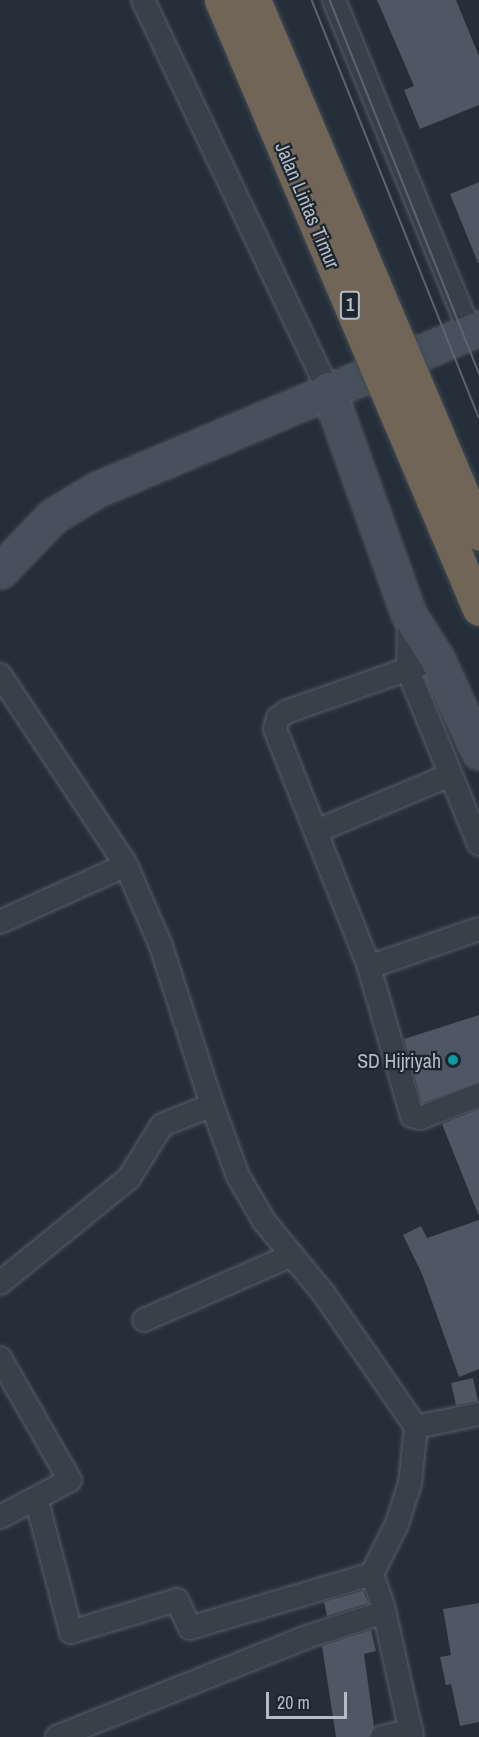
<!DOCTYPE html>
<html>
<head>
<meta charset="utf-8">
<style>
  body { margin:0 }
  #map { position:relative; width:479px; height:1737px; overflow:hidden; background:#252f3a; font-family:"Archivo Narrow",sans-serif }
  div>[style] { position:absolute }
  [style*='--x'] { left:calc(var(--x)*1px); top:calc(var(--y)*1px); width:calc(var(--w)*1px); rotate:calc(var(--a)*1deg) }
  .building>* { inset:0; background:#4e5865 }
  .roads { filter:drop-shadow(0 0 2px #565f68) drop-shadow(0 0 2px #565f68) }
  .street>* { height:22px; margin:-11px; padding:0 11px; transform-origin:11px; border-radius:11px; background:#38414a }
  .secondary>* { height:33px; margin:-16.5px; padding:0 16.5px; transform-origin:16.5px; border-radius:16.5px; background:#47505d }
  .tram>* { height:1.5px; margin:-0.75px; padding:0 0.75px; transform-origin:0.75px; border-radius:0.75px; background:#5b6571 }
  .bridges { filter:drop-shadow(0 0 2px #434c55) drop-shadow(0 0 2px #434c55) }
  .highway-bridge>* { height:33px; margin:-16.5px; padding:0 16.5px; transform-origin:16.5px; border-radius:16.5px; background:#706556 }
  .dots>* { width:16px; height:16px; translate:-50% -50%; box-sizing:border-box; border:3px solid #1d262f; border-radius:50% }
  span { translate:-50% -50%; white-space:nowrap; text-align:center; line-height:1.15; -webkit-text-stroke:4.5px #1d262f; paint-order:stroke }
  .shield-label span { padding:2px 4px; background:#1d262f; border:2px solid; border-radius:4px; -webkit-text-stroke-width:0 }
  .shield-label { font-size:18px; color:#b4bcc6; font-weight:700 }
  .street-label { font-size:20px; color:#b4bcc6 }
  .poi-label { font-size:20px; color:#b4bcc6 }
  .right { translate:-100% -50%; text-align:right }
  .scale { position:absolute; left:266px; top:1692px; width:81px; height:27px; box-sizing:border-box; border:3px solid #b4bcc6; border-top:0; padding-left:8px; font-size:18px; line-height:21px; white-space:nowrap; color:#b4bcc6; -webkit-text-stroke:4px #1d262f; paint-order:stroke }
</style>
</head>
<body>
<div id="map">
  <div class="building">
    <i style="clip-path:polygon(377px 0,456px 0,479px 56px,479px 105px,420px 129px,404px 90px,414px 86px)"></i>
    <i style="clip-path:polygon(479px 182px,479px 263px,478px 263px,450px 194px)"></i>
    <i style="clip-path:polygon(479px 1015px,479px 1082px,422px 1103px,404px 1039px)"></i>
    <i style="clip-path:polygon(479px 1109px,479px 1214px,478px 1214px,442px 1124px)"></i>
    <i style="clip-path:polygon(479px 1220px,479px 1369px,459px 1377px,422px 1274px,403px 1235px,421px 1226px,427px 1238px)"></i>
    <i style="clip-path:polygon(473px 1378px,478px 1401px,456px 1405px,451px 1383px)"></i>
    <i style="clip-path:polygon(363px 1591px,368px 1603px,327px 1616px,324px 1602px)"></i>
    <i style="clip-path:polygon(479px 1603px,479px 1722px,460px 1726px,451px 1684px,446px 1685px,440px 1657px,451px 1655px,443px 1609px)"></i>
    <i style="clip-path:polygon(371px 1630px,376px 1651px,364px 1654px,374px 1727px,369px 1737px,336px 1737px,322px 1646px)"></i>
  </div>
  <div class="roads">
    <div class="street">
      <i style="--x:143;--y:0;--w:431;--a:64.6"></i>
      <i style="--x:334;--y:0;--w:359;--a:67.7"></i>
      <i style="--x:409;--y:615;--w:55;--a:91"></i>
      <i style="--x:408;--y:670;--w:188;--a:67.8"></i>
      <i style="--x:437;--y:659;--w:160;--a:160.7"></i>
      <i style="--x:286;--y:712;--w:10;--a:143"></i>
      <i style="--x:278;--y:718;--w:11;--a:105"></i>
      <i style="--x:275;--y:729;--w:256;--a:68.4"></i>
      <i style="--x:369;--y:967;--w:116;--a:-19.1"></i>
      <i style="--x:0;--y:675;--w:228;--a:56.4"></i>
      <i style="--x:126;--y:865;--w:88;--a:66.6"></i>
      <i style="--x:161;--y:946;--w:167;--a:72.2"></i>
      <i style="--x:317;--y:831;--w:144;--a:-22.8"></i>
      <i style="--x:0;--y:922;--w:138;--a:-24.3"></i>
      <i style="--x:369;--y:967;--w:155;--a:73.9"></i>
      <i style="--x:412;--y:1116;--w:8;--a:14"></i>
      <i style="--x:420;--y:1118;--w:63;--a:-21.3"></i>
      <i style="--x:0;--y:1283;--w:166;--a:-39.1"></i>
      <i style="--x:129;--y:1178;--w:62;--a:-58.1"></i>
      <i style="--x:162;--y:1125;--w:54;--a:-21.8"></i>
      <i style="--x:212;--y:1105;--w:76;--a:69.9"></i>
      <i style="--x:238;--y:1176;--w:52;--a:60"></i>
      <i style="--x:264;--y:1221;--w:94;--a:50.6"></i>
      <i style="--x:324;--y:1294;--w:162;--a:55.3"></i>
      <i style="--x:416;--y:1427;--w:56;--a:96.1"></i>
      <i style="--x:410;--y:1483;--w:43;--a:107.6"></i>
      <i style="--x:397;--y:1524;--w:56;--a:116.6"></i>
      <i style="--x:372;--y:1574;--w:190;--a:163.5"></i>
      <i style="--x:190;--y:1628;--w:31;--a:-115"></i>
      <i style="--x:177;--y:1600;--w:111;--a:163.2"></i>
      <i style="--x:71;--y:1632;--w:138;--a:-104.6"></i>
      <i style="--x:144;--y:1320;--w:159;--a:-23.7"></i>
      <i style="--x:0;--y:1358;--w:141;--a:60.2"></i>
      <i style="--x:70;--y:1480;--w:79;--a:152.1"></i>
      <i style="--x:416;--y:1427;--w:64;--a:-11.7"></i>
      <i style="--x:372;--y:1574;--w:34;--a:71"></i>
      <i style="--x:383;--y:1606;--w:134;--a:77.5"></i>
      <i style="--x:57;--y:1737;--w:269;--a:-21.8"></i>
      <i style="--x:307;--y:1637;--w:81;--a:-18"></i>
      <i style="--x:382;--y:1737;--w:30;--a:-12"></i>
    </div>
    <div class="secondary">
      <i style="--x:328;--y:389;--w:240;--a:70.3"></i>
      <i style="--x:409;--y:615;--w:52;--a:57.5"></i>
      <i style="--x:437;--y:659;--w:102;--a:65.7"></i>
      <i style="--x:0;--y:571;--w:76;--a:-46.1"></i>
      <i style="--x:53;--y:516;--w:52;--a:-31"></i>
      <i style="--x:98;--y:489;--w:414;--a:-22.9"></i>
    </div>
  </div>
  <div class="tram">
    <i style="--x:312;--y:0;--w:449;--a:68.2"></i>
    <i style="--x:330;--y:0;--w:402;--a:68.2"></i>
  </div>
  <div class="bridges">
    <div class="highway-bridge">
      <i style="--x:221;--y:0;--w:661;--a:67.04"></i>
      <i style="--x:254;--y:0;--w:579;--a:67.11"></i>
    </div>
  </div>
  <div class="dots">
    <i style="left:453px;top:1060px;background:#0f9aa8"></i>
  </div>
  <div class="shield-label">
    <span style="left:350px;top:305px">1</span>
  </div>
  <div class="street-label">
    <span style="left:308px;top:205px;rotate:67deg">Jalan Lintas Timur</span>
  </div>
  <div class="poi-label">
    <span class="right" style="left:441px;top:1060px">SD Hijriyah</span>
  </div>
  <div class="scale">20 m</div>
</div>
</body>
</html>
